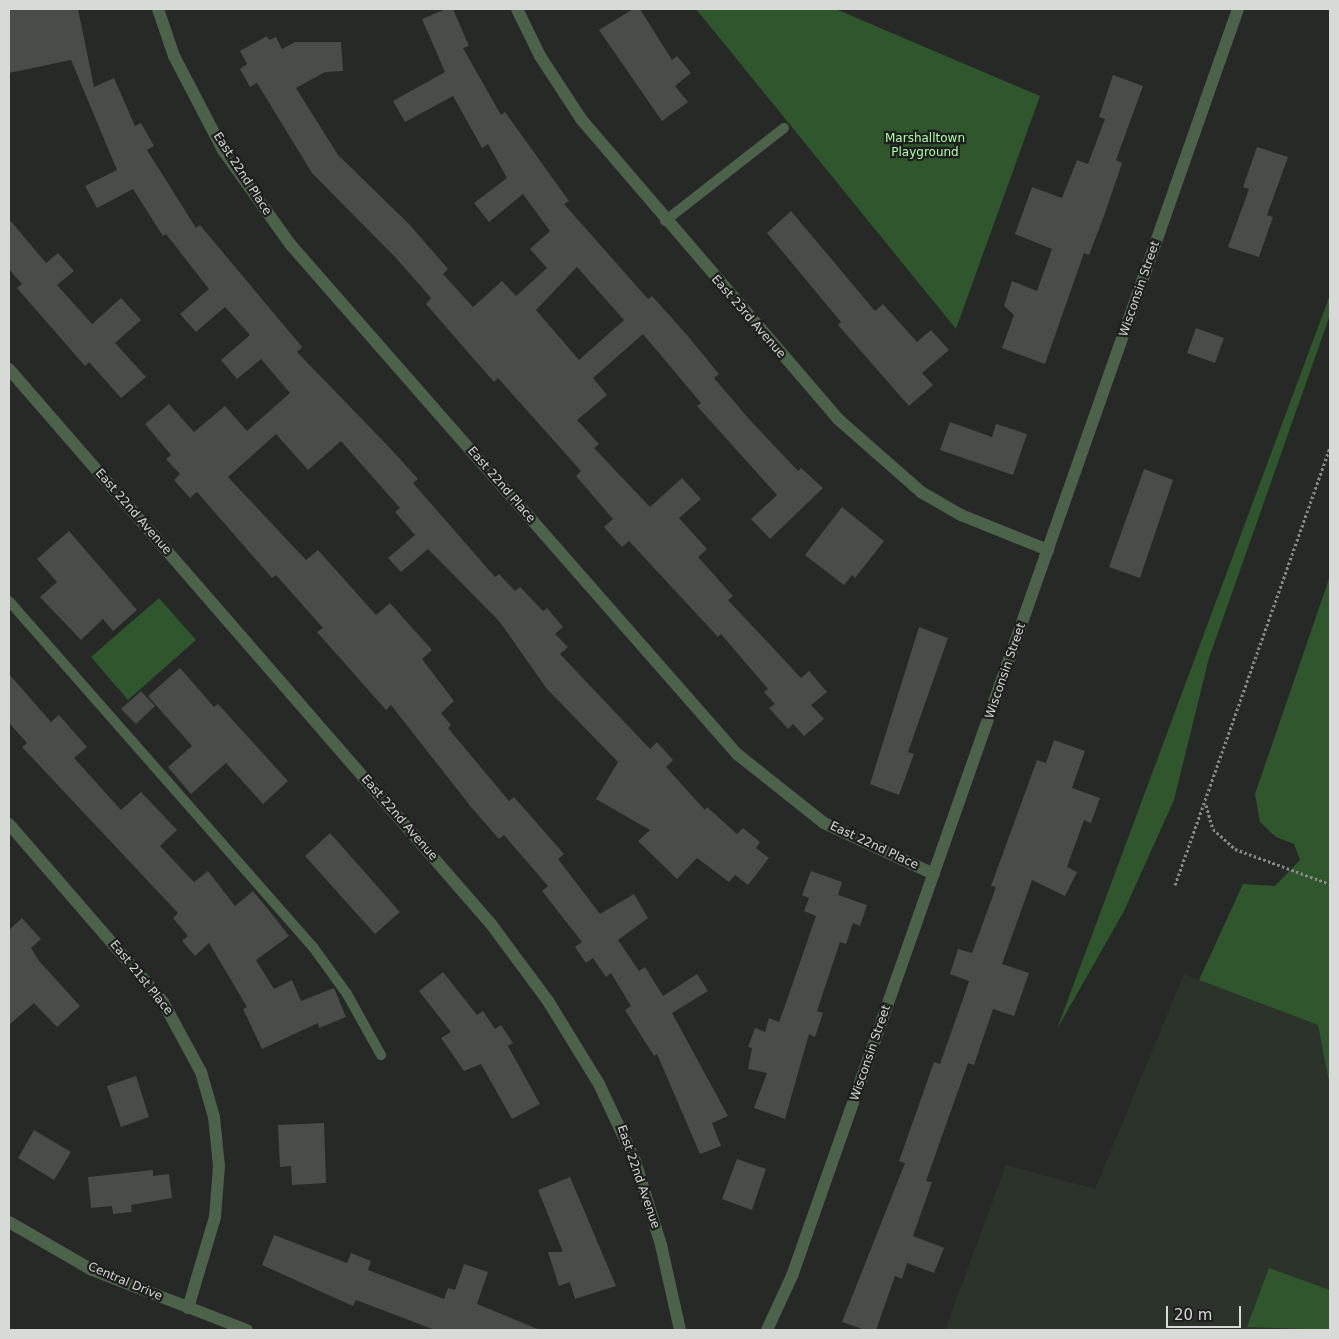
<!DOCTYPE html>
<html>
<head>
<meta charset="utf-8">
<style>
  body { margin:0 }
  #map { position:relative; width:1339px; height:1339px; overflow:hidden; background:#262926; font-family:"DejaVu Sans",sans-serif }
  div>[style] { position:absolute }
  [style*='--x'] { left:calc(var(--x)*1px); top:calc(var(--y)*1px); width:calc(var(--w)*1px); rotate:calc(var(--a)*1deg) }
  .built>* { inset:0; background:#2b332b }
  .green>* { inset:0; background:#30562d }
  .building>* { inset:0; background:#494c49 }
  .path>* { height:3px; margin-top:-1.5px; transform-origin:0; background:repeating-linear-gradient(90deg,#888a88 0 2.5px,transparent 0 5px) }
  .lane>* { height:10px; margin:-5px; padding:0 5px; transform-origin:5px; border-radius:5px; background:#4c624a }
  .street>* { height:12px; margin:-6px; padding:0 6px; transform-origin:6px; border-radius:6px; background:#4c624a }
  span { translate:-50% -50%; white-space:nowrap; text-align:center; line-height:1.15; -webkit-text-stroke:4.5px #1d201c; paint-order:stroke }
  .park-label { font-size:12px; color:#aefca8 }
  .street-label { font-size:12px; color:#d8dad8 }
  .frame { position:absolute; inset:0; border:10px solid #d8dad8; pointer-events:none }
  .scale { position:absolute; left:1166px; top:1306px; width:75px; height:22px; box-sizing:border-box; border:2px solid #d8dad8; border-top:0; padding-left:6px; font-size:15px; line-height:18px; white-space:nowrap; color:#d8dad8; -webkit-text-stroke:4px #1d201c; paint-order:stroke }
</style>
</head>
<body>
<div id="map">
  <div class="built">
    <i style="clip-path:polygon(1184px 974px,1318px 1025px,1330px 1087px,1330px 1330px,945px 1330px,1006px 1165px,1095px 1189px)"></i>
  </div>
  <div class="green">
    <i style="clip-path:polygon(696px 9px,838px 10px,1040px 96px,956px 329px)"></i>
    <i style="clip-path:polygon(1330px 295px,1330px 315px,1209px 658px,1174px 800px,1124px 911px,1057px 1029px)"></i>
    <i style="clip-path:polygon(1330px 576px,1330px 1087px,1318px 1025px,1199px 980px,1243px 884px,1275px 886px,1300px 860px,1294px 844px,1276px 837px,1260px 822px,1255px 794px)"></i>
    <i style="clip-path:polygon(159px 598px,196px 640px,128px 700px,91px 657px)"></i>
    <i style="clip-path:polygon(1269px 1268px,1330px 1290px,1330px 1330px,1247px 1327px)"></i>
  </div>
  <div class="building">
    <i style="clip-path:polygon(9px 9px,78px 9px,94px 87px,114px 78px,135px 126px,141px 123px,154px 146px,147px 150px,196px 228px,200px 225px,302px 347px,297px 352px,389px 447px,418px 479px,413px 483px,495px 577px,499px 574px,515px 591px,520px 587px,543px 611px,547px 608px,563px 627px,555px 634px,568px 647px,560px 654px,650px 749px,657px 742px,673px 760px,666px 767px,705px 810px,707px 807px,737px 834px,743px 828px,760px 842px,756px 848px,769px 858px,748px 885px,735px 875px,729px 882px,697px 858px,677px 879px,638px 841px,650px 830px,596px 799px,618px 762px,547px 689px,499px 621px,428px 549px,401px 572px,388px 558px,415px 535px,395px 512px,400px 508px,341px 441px,308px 470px,276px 434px,228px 477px,306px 560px,318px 550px,376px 615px,390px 603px,432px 650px,422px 659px,454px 701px,441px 713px,451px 725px,448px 728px,509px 801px,514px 797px,564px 854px,558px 859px,600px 914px,634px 894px,648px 918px,618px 940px,639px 971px,645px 967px,663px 996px,697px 974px,708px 991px,672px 1013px,728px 1116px,712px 1123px,721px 1146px,700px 1154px,657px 1054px,654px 1056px,625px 1010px,631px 1006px,611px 973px,606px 977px,593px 958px,586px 963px,575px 947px,582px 942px,542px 891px,548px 886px,504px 835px,499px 839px,471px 807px,391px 705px,386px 710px,317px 632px,323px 628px,276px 575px,272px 578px,197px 492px,190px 498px,174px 480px,180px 474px,166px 459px,171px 455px,145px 424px,169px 404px,194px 432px,225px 406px,247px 431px,290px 393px,261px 359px,237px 379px,221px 360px,250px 335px,225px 307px,196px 332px,180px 314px,209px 289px,166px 234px,163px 236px,133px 189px,97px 208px,85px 186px,117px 170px,71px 60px,9px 73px)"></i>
    <i style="clip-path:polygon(evenodd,446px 9px,453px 9px,469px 46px,463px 48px,501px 115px,505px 112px,569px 201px,564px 204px,648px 299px,652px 296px,687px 335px,719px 374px,714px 378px,749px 419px,798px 471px,801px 468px,823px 488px,770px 539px,751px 519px,777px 495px,697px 406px,701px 403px,643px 334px,593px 378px,607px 395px,577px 420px,599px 444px,594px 448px,650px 507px,682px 478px,701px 499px,679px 518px,707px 549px,698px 557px,733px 596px,728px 600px,801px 678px,809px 671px,827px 692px,811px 705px,824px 719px,804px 736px,793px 724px,788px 729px,769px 708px,775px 704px,764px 692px,768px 689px,721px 634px,718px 637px,629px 541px,622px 547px,604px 527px,613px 519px,576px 476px,581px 471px,498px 378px,494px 382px,466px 350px,426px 304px,431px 298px,396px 258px,312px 173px,257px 83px,250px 87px,240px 69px,247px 64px,240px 51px,267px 36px,269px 40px,276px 37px,282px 49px,295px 42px,341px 42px,343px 71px,325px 72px,296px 88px,338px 155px,409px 224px,448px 269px,443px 274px,473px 307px,502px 281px,516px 296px,547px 268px,530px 249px,550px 231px,523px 194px,489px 222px,474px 203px,507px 178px,488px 144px,482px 148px,453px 96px,405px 122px,393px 101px,445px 72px,422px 19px,446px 9px,577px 267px,624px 320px,579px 360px,536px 310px,577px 267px)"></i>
    <i style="clip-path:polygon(633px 9px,640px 9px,672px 60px,677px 56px,691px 73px,675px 86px,688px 102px,662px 121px,599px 30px)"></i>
    <i style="clip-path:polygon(1113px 75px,1143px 86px,1116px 160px,1122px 163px,1104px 216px,1089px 255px,1084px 253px,1045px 364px,1002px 348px,1014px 315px,1004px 306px,1012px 281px,1037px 291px,1052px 249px,1015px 234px,1032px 187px,1062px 198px,1077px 160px,1088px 164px,1105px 119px,1099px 117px)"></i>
    <i style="clip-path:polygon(1257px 147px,1288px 157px,1267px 215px,1273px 217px,1259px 257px,1228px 247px,1249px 189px,1243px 187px)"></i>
    <i style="clip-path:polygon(791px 211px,875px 311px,883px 304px,917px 342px,931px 330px,949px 350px,922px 373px,933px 385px,909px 406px,838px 325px,841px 322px,767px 233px)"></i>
    <i style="clip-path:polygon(9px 219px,46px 263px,58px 253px,74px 271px,57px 285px,92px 324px,121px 298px,141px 320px,115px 343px,146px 377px,121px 398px,89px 362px,85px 366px,17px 288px,22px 284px,9px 269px)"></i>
    <i style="clip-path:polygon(1196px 328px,1224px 338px,1215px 363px,1187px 353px)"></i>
    <i style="clip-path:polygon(950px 422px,992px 437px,996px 424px,1027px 434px,1013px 475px,940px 450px)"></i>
    <i style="clip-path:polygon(1144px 469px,1173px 480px,1140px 578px,1109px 567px)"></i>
    <i style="clip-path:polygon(842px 507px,884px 541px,855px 578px,852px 575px,844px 585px,805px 555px)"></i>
    <i style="clip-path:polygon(69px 531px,137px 610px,113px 631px,103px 619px,81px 640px,40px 597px,57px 582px,37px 559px)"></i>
    <i style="clip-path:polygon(919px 627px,948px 638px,908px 752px,914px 754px,899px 795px,870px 784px)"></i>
    <i style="clip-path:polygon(180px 668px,214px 707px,218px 704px,288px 781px,263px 804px,226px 763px,191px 794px,168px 767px,192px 746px,148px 696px)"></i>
    <i style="clip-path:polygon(9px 674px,51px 722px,59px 715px,87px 747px,74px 758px,121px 810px,141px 792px,177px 830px,160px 846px,194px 882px,208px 871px,235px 906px,253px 891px,271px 913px,289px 936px,256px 960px,274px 989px,292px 980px,301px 1001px,334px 988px,346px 1017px,319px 1028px,318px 1023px,262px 1049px,243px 1009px,247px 1007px,209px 943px,195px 956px,182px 941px,188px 936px,173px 918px,178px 913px,22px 747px,27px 743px,9px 723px)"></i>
    <i style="clip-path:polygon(141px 691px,155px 706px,136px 724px,121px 709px)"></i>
    <i style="clip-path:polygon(1054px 740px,1085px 751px,1072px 788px,1100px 798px,1091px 823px,1084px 820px,1067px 867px,1077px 872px,1065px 896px,1032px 880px,1002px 964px,1029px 973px,1014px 1016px,993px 1009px,974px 1065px,968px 1063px,926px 1181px,932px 1182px,913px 1236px,944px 1248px,934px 1273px,907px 1263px,902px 1279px,895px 1276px,876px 1330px,865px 1330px,842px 1322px,905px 1163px,899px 1161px,934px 1062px,940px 1064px,963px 999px,969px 981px,950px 974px,958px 949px,972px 953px,996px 887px,991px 886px,1037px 760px,1046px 763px)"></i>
    <i style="clip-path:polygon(330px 833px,400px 912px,375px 934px,305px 856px)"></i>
    <i style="clip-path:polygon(811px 871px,842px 882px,838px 895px,867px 905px,860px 926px,853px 923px,846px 944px,840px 942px,817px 1011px,823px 1013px,815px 1037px,809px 1034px,785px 1119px,754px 1108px,767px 1073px,748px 1069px,752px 1048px,748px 1047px,755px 1028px,765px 1032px,769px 1018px,779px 1022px,787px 1000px,816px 916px,804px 911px,809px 898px,802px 895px)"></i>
    <i style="clip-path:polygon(22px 918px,41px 939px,31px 948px,39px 961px,80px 1006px,57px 1027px,34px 1003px,9px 1025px,9px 930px)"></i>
    <i style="clip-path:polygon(443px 972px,477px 1015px,483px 1011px,495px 1029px,501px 1025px,513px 1043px,508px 1046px,540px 1104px,512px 1119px,481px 1064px,464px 1071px,441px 1038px,451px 1032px,419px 991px)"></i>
    <i style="clip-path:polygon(136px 1076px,149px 1117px,121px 1127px,107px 1086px)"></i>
    <i style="clip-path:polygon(324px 1123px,326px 1183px,292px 1185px,291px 1166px,280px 1167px,278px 1125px)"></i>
    <i style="clip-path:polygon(34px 1130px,71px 1152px,54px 1180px,18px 1158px)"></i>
    <i style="clip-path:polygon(737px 1159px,766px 1169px,752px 1210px,722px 1199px)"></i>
    <i style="clip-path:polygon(153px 1170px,153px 1176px,169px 1174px,172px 1198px,131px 1205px,132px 1212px,113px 1214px,112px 1206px,91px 1208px,88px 1177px)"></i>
    <i style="clip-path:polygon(570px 1177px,616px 1286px,575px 1299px,570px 1282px,559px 1286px,548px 1252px,563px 1252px,538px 1190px)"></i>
    <i style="clip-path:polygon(274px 1235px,347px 1263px,351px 1253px,371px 1261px,368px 1270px,444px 1299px,448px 1288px,455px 1290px,464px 1264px,488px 1272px,477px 1304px,540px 1330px,435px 1330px,356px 1300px,353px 1306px,262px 1265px)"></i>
  </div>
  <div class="path">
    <i style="--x:1206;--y:805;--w:25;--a:74"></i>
    <i style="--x:1213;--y:829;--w:30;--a:42"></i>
    <i style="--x:1235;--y:849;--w:101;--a:20.2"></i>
    <i style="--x:1175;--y:885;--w:464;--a:-70.5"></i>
  </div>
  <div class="lane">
    <i style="--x:665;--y:221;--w:151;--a:-38"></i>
    <i style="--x:9;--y:601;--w:461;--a:48.7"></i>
    <i style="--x:313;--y:947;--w:58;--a:54.1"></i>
    <i style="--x:347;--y:994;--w:70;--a:60.9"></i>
  </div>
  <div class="street">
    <i style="--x:158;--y:9;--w:50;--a:71.2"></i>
    <i style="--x:174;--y:56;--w:106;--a:62.5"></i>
    <i style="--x:223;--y:150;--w:115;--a:54.5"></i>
    <i style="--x:290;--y:244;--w:678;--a:48.77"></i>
    <i style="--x:737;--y:754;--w:111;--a:38.4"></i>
    <i style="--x:824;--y:823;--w:121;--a:24.9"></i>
    <i style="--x:517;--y:9;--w:52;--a:63.9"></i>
    <i style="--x:540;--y:56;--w:75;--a:56.9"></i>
    <i style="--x:581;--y:119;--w:395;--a:49.4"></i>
    <i style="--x:838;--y:419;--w:111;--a:41.3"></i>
    <i style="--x:921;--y:492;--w:46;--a:29.9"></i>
    <i style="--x:961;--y:515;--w:94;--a:21.9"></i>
    <i style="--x:9;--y:369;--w:735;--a:49.03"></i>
    <i style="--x:491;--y:924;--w:96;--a:53.5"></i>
    <i style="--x:548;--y:1001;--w:97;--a:58.4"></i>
    <i style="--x:599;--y:1084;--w:85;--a:64.9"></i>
    <i style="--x:635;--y:1161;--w:88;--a:72.8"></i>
    <i style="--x:661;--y:1245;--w:87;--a:77.4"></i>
    <i style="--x:9;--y:824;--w:235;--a:49.1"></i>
    <i style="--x:163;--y:1002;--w:80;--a:61.5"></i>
    <i style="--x:201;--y:1072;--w:47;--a:73.9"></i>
    <i style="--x:214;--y:1117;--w:49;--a:84.2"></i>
    <i style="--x:219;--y:1166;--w:51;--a:94.5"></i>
    <i style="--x:215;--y:1217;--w:95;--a:106.5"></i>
    <i style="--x:9;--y:1222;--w:96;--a:30"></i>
    <i style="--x:92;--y:1270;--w:166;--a:21.2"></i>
    <i style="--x:767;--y:1330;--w:60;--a:-65.2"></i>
    <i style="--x:792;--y:1276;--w:1343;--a:-70.61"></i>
  </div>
  <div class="park-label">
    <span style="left:925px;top:146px">Marshalltown<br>Playground</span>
  </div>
  <div class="street-label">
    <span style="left:242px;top:174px;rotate:57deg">East 22nd Place</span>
    <span style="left:1140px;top:289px;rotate:-71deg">Wisconsin Street</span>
    <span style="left:748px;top:317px;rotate:49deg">East 23rd Avenue</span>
    <span style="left:501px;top:485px;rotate:49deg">East 22nd Place</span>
    <span style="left:133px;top:512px;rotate:49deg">East 22nd Avenue</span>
    <span style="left:1006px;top:671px;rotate:-71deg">Wisconsin Street</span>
    <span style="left:399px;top:818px;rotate:49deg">East 22nd Avenue</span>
    <span style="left:874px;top:846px;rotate:25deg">East 22nd Place</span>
    <span style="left:141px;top:978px;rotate:51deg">East 21st Place</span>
    <span style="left:871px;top:1053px;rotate:-71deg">Wisconsin Street</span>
    <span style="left:638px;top:1177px;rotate:71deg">East 22nd Avenue</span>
    <span style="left:125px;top:1282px;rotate:23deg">Central Drive</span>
  </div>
  <div class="frame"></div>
  <div class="scale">20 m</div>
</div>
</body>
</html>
